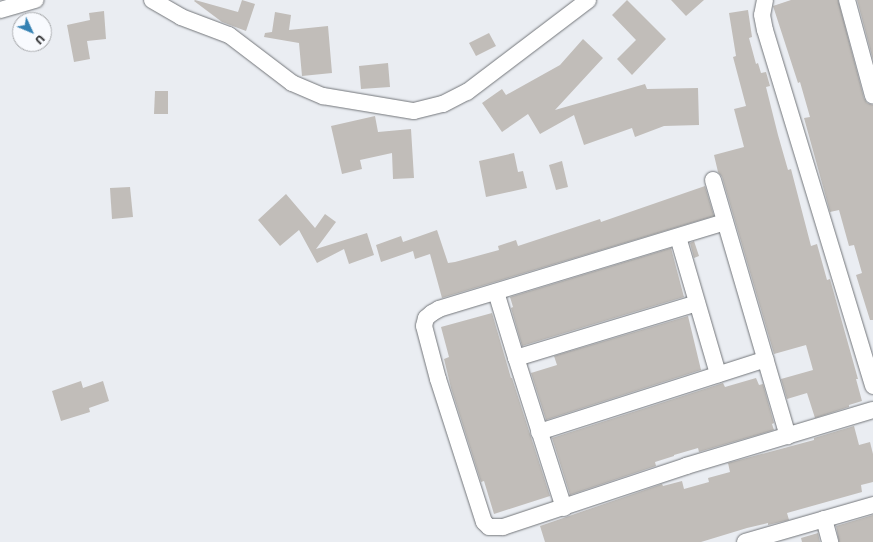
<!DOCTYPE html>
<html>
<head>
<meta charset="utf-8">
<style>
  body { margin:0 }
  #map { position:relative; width:873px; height:542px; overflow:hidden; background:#eaedf2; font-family:Commissioner,sans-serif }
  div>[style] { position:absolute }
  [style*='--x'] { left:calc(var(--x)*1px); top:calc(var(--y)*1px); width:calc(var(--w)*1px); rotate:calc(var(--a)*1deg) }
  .building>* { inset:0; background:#c1bdb9 }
  .roads { filter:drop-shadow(0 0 1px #727579) drop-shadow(0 0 1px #727579) }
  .minor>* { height:16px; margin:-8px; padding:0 8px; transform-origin:8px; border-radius:8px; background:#fff }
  span { translate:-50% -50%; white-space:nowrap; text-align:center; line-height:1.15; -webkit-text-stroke:3px #f8fafe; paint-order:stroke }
  .north { position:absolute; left:12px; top:12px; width:40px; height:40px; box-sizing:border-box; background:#f8fafe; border:1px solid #a6a8ab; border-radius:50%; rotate:134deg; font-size:11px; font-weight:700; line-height:16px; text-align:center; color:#2c2d2f }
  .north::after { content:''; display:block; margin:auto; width:14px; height:18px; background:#3481b3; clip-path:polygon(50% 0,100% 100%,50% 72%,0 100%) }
</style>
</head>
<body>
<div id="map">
  <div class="building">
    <i style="clip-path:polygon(195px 0,238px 12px,242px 0,255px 4px,246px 31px,222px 22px,194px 1px)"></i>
    <i style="clip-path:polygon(627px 0,666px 39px,632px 75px,617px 59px,636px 40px,612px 15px)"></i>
    <i style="clip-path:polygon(671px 0,704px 0,686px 16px)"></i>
    <i style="clip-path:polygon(791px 0,838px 0,864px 98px,867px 103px,873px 105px,873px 320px,870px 320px,856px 275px,862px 273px,854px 245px,849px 246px,839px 210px,830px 212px,804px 118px,810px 117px,800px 82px,798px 83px,773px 6px)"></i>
    <i style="clip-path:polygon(857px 0,873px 0,873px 60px)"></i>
    <i style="clip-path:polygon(748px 10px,752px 37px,749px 38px,756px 64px,758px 63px,761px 73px,766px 72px,770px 86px,766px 87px,778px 135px,788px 170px,791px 169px,811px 246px,817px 244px,827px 280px,830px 279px,858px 379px,856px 379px,862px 401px,849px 405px,849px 407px,815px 418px,807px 393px,787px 399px,781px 379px,813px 370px,806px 345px,774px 354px,722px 177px,718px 172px,714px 155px,744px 147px,734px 109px,746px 106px,733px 57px,736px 56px,729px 13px)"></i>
    <i style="clip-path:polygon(104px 11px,106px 39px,87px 41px,90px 59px,74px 62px,67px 25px,90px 20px,89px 13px)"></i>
    <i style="clip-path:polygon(275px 12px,291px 15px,289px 30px,328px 26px,332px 73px,302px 76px,299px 43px,264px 37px,265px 33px,272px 32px)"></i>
    <i style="clip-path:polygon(489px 33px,496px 46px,476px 56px,469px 43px)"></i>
    <i style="clip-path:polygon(583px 39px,603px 58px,555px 110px,645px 84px,647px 89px,698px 88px,699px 125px,664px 126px,635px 137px,632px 128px,584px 145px,574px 115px,540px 134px,528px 114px,502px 132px,482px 103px,502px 89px,506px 95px,560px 65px)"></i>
    <i style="clip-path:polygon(388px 63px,390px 87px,361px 89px,359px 66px)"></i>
    <i style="clip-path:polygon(155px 91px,168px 91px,168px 114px,154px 114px)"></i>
    <i style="clip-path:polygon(375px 116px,378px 132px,411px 129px,414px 178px,393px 179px,392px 153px,360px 160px,362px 169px,342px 174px,331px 126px)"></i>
    <i style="clip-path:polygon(514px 153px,518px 172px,523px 171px,527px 188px,486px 197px,479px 161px)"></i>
    <i style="clip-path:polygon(562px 161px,568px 187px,556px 190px,549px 165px)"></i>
    <i style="clip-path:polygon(705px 186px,714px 216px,442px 298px,430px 254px,415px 259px,413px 251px,381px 262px,376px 245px,401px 236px,403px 242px,437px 230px,448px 263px,455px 262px,499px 250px,498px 246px,516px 240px,518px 246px,600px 219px,601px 222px)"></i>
    <i style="clip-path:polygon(130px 187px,133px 217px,112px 219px,110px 188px)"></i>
    <i style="clip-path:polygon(286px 194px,315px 228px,325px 214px,336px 222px,316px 249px,367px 233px,374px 255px,349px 264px,344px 249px,317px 263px,299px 230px,280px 246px,258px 220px)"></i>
    <i style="clip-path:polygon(694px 241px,699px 256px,694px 258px,690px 243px)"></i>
    <i style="clip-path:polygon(671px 248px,684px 297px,522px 346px,511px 308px,513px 307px,510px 297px)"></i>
    <i style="clip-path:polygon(492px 313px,511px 378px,512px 378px,550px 496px,494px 514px,484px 481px,481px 482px,451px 388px,444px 359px,449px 357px,441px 327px)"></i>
    <i style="clip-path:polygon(688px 316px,701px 370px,546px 420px,531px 373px,557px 365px,554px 356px)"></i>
    <i style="clip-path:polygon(756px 378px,759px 385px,763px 384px,774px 423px,772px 424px,774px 430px,699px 452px,698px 448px,674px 455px,674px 456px,655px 462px,656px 466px,570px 495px,552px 438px,723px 383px,725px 387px)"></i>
    <i style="clip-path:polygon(81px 381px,83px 388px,103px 381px,109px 401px,89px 408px,90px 412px,61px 421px,52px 391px)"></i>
    <i style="clip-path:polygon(854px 426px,859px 445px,870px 442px,873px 454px,873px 482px,861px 485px,862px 492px,787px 513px,789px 520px,768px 525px,768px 523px,747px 528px,701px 542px,545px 542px,540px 526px,662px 484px,663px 486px,682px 481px,684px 489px,709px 482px,708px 478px,730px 472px,728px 463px,814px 440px,814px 438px)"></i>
    <i style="clip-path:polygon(873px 515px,873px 542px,839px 542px,836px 526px)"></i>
    <i style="clip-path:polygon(818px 533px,820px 542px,802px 542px,801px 538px)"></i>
  </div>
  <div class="roads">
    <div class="minor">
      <i style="--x:152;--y:0;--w:34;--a:30"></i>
      <i style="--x:181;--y:17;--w:51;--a:20.6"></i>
      <i style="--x:229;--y:35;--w:79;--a:37.3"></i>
      <i style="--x:292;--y:83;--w:34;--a:23"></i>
      <i style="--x:323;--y:96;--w:92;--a:9.4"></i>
      <i style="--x:414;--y:111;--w:30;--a:-14"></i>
      <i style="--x:443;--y:104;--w:27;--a:-27"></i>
      <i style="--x:467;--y:92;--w:152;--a:-37.2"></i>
      <i style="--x:765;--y:0;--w:15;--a:101"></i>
      <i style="--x:762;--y:15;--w:15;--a:79"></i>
      <i style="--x:765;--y:30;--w:372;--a:73.1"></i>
      <i style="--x:847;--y:0;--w:99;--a:74.8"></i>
      <i style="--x:0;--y:10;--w:37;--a:-16"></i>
      <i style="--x:713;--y:180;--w:267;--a:73.7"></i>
      <i style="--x:725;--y:222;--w:299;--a:163.1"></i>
      <i style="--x:439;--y:309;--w:8;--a:150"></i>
      <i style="--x:432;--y:313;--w:8;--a:140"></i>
      <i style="--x:426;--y:318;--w:8;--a:104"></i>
      <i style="--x:424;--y:326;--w:55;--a:75.2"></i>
      <i style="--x:438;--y:379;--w:150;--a:72.2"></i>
      <i style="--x:484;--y:522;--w:7;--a:45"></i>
      <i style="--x:489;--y:527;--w:14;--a:0"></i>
      <i style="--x:503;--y:527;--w:193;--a:-18.4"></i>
      <i style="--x:686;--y:466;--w:195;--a:-16.7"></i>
      <i style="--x:678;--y:237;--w:143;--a:73.7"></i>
      <i style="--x:496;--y:292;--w:69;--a:73.1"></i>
      <i style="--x:539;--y:432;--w:238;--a:-17.8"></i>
      <i style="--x:564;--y:508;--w:157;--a:-107.7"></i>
      <i style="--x:516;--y:358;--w:189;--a:-16.9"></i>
      <i style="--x:824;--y:519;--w:24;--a:75"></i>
      <i style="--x:745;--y:542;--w:133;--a:-16.1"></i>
    </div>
  </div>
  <div class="north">U</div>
</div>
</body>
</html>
